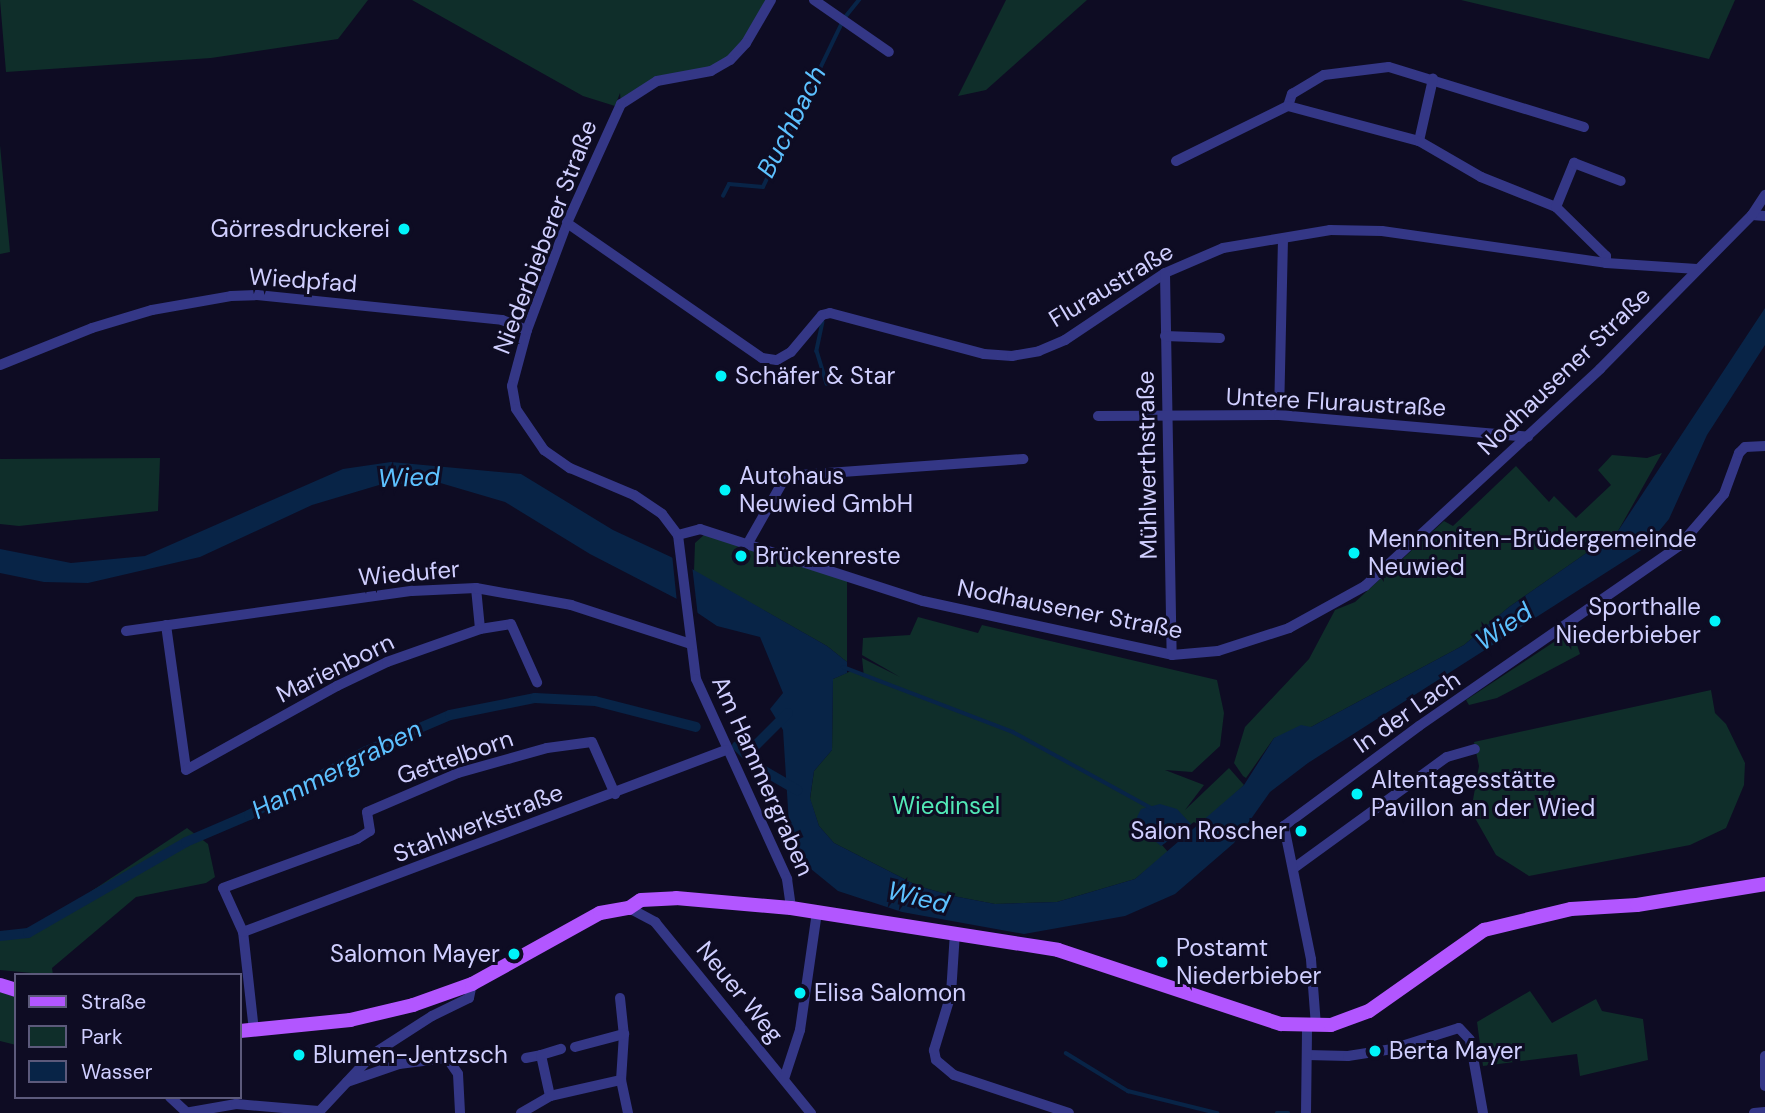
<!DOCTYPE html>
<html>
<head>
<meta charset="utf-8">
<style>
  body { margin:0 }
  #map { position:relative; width:1765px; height:1113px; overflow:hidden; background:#0e0c23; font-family:"DM Sans",sans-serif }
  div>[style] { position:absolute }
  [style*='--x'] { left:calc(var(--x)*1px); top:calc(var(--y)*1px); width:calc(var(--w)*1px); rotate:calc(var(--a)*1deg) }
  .green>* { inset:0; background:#0f2e2a }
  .water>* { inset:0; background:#082447 }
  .pier>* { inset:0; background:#0e0c23 }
  .stream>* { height:3.5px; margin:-1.75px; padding:0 1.75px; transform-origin:1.75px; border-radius:1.75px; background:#082447 }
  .canal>* { height:10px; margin:-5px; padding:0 5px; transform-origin:5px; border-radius:5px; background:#082447 }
  .minor>* { height:10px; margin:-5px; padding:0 5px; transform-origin:5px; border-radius:5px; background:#343786 }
  .major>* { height:14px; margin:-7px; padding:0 7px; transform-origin:7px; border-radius:7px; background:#b256ff }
  .dots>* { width:19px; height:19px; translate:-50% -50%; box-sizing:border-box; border:4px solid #0e0c23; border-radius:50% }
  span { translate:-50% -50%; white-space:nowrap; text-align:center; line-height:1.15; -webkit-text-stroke:6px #0e0c23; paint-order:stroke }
  .poi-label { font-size:24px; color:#d0cfff }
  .right { translate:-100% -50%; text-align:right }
  .left { translate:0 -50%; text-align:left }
  .street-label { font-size:24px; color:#d0cfff }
  .park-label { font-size:24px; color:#52e8b6 }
  .water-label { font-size:26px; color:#5dc1ff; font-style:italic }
  .legend { position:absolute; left:14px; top:973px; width:228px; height:126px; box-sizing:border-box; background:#0e0c23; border:2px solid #5c5a7b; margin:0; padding:9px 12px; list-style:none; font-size:21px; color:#d0cfff }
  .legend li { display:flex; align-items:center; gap:14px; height:35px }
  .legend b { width:35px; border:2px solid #5c5a7b }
</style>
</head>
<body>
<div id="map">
  <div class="green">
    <i style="clip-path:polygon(0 0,368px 0,338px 39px,211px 58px,6px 72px)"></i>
    <i style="clip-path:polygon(412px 0,771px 0,746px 43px,711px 71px,657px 81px,621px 104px,620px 93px,615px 106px,583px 96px)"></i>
    <i style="clip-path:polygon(1006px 0,1087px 0,986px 90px,958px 96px)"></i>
    <i style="clip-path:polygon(1461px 0,1735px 0,1709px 59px)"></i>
    <i style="clip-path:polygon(0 145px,10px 252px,0 254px)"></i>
    <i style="clip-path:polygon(1662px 453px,1618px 531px,1509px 607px,1464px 645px,1311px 727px,1274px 738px,1246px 778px,1243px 776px,1234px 763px,1245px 727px,1309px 659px,1335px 610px,1355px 602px,1444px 521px,1453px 526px,1516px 466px,1549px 502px,1554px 496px,1576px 518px,1611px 485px,1598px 470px,1612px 455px,1647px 458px)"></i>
    <i style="clip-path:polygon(160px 458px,158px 511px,19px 526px,0 524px,0 459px)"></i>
    <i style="clip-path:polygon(705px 534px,847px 580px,847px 662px,827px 646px,694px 571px,695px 543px)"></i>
    <i style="clip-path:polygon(918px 617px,978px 633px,982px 625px,1217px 680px,1224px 713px,1220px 746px,1192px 772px,1165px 770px,1204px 785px,1185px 810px,1229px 768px,1244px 785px,1200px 826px,1194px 822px,1162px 845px,1168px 852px,1135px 879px,1057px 902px,995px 904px,953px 896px,918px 886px,834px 843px,819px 826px,810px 799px,814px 771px,832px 750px,833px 679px,851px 671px,864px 677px,862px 658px,900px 677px,862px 655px,863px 638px,910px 635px)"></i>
    <i style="clip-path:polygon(1572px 630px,1580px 654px,1497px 698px,1469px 705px,1466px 700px)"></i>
    <i style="clip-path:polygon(1711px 690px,1715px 713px,1726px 724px,1745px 763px,1744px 785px,1726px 828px,1690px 845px,1529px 876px,1496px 855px,1471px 811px,1479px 766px,1474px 742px)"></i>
    <i style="clip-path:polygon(187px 828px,208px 844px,215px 877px,206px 883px,136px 897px,52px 968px,53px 975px,0 970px,0 938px,28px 933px)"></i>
    <i style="clip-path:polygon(1530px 991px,1552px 1023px,1596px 999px,1602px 1011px,1643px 1019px,1648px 1060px,1580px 1076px,1577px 1054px,1483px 1066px,1477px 1022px)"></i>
    <i style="clip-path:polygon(0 992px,16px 997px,16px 1045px,0 1041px)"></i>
  </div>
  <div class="water">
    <i style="clip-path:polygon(1765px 308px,1765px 345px,1707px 435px,1669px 519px,1646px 547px,1308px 763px,1270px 792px,1234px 843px,1175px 894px,1125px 916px,1024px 934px,902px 912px,838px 891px,811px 869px,790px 840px,783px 730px,770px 709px,783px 693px,760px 637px,717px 626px,677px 599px,590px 554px,505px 502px,437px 482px,379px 485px,312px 505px,200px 557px,88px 583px,44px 582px,0 573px,0 549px,71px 563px,145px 556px,343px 469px,391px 462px,521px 474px,613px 530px,671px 557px,827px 646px,847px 662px,847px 673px,833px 679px,832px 750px,814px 771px,810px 798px,819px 826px,834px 843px,918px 886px,953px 896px,995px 904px,1057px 902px,1135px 879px,1244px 785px,1274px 738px,1301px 725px,1311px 727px,1464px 645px,1509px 607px,1618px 531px)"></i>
    <i style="clip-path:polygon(1160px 804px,1177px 809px,1191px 824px,1161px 846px,1144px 832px,1137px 817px,1141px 809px)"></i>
  </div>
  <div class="pier">
    <i style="clip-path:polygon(672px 554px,692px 565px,698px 617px,677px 603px)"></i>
  </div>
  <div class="stream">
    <i style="--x:846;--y:16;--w:21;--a:-51"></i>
    <i style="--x:723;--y:196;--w:13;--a:-63"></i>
    <i style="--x:729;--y:184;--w:34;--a:5"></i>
    <i style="--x:763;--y:187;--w:184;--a:-64.3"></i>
    <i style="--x:823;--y:322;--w:30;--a:102"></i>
    <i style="--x:817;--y:351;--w:34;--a:73"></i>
    <i style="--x:843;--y:667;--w:182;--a:20.9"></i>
    <i style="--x:1013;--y:732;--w:160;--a:28.8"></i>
    <i style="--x:1066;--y:1053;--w:73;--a:31.5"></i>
    <i style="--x:1128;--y:1091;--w:92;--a:13.9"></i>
    <i style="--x:1277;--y:1113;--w:11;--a:0"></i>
  </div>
  <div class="canal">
    <i style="--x:737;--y:746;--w:33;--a:44"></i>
    <i style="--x:761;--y:769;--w:42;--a:30.3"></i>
    <i style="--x:747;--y:754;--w:58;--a:-45"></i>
    <i style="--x:0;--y:936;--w:28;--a:-6"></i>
    <i style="--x:28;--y:933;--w:182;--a:-29.9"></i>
    <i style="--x:186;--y:842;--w:69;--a:-23.2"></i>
    <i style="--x:249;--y:815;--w:133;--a:-28.7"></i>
    <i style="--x:366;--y:751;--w:91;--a:-23.2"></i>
    <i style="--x:450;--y:715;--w:87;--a:-11.3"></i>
    <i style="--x:535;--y:698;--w:60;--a:2.9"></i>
    <i style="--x:595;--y:701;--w:104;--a:14.4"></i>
  </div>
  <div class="minor">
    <i style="--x:771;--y:0;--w:50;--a:120.2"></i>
    <i style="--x:746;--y:43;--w:23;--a:133"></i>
    <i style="--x:730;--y:60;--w:22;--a:150"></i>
    <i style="--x:711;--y:71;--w:55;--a:169.5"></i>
    <i style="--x:657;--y:81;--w:43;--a:147.4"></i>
    <i style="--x:621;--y:104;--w:131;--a:114.4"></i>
    <i style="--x:567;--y:223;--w:114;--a:110.5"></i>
    <i style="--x:527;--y:330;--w:58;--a:105"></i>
    <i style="--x:512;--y:386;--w:23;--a:80"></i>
    <i style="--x:516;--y:409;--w:50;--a:55.7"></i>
    <i style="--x:544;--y:450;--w:32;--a:35"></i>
    <i style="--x:570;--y:468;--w:69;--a:22.9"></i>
    <i style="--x:634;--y:495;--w:34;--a:34"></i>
    <i style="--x:662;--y:514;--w:26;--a:53"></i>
    <i style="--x:678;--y:535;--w:145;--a:82.9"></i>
    <i style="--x:696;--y:679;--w:220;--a:65.5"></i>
    <i style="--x:787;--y:879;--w:29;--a:82"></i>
    <i style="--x:814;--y:0;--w:91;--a:34.7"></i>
    <i style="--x:1288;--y:106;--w:13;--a:-72"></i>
    <i style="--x:1292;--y:94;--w:37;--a:-31"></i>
    <i style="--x:1324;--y:75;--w:65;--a:-7"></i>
    <i style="--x:1389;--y:67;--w:204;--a:17.1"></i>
    <i style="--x:1419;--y:141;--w:64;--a:-77.3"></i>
    <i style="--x:1176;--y:161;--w:125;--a:-26.2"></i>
    <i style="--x:1288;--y:106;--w:136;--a:15"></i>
    <i style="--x:1419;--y:141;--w:72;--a:30.1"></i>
    <i style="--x:1481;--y:177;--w:81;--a:21.8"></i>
    <i style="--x:1556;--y:207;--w:70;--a:44.4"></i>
    <i style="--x:1606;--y:256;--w:7;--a:90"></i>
    <i style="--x:1556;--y:207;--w:48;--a:-67.8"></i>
    <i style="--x:1574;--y:163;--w:50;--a:21"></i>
    <i style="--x:1752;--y:215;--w:13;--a:4"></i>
    <i style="--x:567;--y:223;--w:237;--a:34.7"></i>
    <i style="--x:762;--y:358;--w:15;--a:8"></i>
    <i style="--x:777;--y:360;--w:16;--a:-30"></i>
    <i style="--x:791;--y:352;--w:48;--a:-50"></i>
    <i style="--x:822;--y:315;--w:8;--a:-14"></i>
    <i style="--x:830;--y:313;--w:159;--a:14.9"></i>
    <i style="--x:984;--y:354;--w:28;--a:4"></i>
    <i style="--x:1012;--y:356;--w:27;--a:-10"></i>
    <i style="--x:1039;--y:351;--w:28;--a:-23"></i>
    <i style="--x:1065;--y:340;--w:120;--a:-33.8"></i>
    <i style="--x:1165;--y:273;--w:63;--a:-23.3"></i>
    <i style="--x:1223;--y:248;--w:109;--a:-9.5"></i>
    <i style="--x:1330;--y:230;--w:52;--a:1.1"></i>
    <i style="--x:1382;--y:231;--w:226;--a:8.1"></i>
    <i style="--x:1606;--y:263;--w:91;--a:3.8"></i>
    <i style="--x:1165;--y:273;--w:382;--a:89"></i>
    <i style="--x:1165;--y:336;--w:55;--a:2.1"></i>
    <i style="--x:0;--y:365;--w:99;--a:-21.9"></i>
    <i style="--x:92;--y:328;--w:63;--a:-16.7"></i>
    <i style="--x:152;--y:310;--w:80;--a:-10"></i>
    <i style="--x:231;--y:296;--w:26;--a:-2"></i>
    <i style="--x:257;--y:295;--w:246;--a:5.8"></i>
    <i style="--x:502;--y:320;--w:27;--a:22"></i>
    <i style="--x:1279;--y:415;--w:176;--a:-88.7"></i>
    <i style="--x:1098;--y:416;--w:181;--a:-0.3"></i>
    <i style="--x:1279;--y:415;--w:250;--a:5"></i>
    <i style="--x:678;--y:535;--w:23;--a:-15"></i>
    <i style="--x:700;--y:529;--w:234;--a:17.9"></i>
    <i style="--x:923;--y:601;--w:255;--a:12.2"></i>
    <i style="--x:1172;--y:655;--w:46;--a:-5"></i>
    <i style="--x:1218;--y:651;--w:75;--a:-17.9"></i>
    <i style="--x:1289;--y:628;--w:87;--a:-28.9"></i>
    <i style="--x:1365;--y:586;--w:320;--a:-42.7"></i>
    <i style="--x:1600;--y:369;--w:216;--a:-45.4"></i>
    <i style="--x:1752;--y:215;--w:24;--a:-57"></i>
    <i style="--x:748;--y:543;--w:77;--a:-60.4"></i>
    <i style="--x:786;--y:476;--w:238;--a:-4.1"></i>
    <i style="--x:476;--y:588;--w:41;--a:84.4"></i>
    <i style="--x:166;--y:625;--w:146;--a:82.1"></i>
    <i style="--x:186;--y:770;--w:173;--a:-29.1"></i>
    <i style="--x:337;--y:686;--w:55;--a:-25.6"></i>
    <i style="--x:387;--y:662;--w:99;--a:-19.5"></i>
    <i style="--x:480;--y:629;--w:31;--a:-9"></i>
    <i style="--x:511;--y:624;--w:64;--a:65.9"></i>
    <i style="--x:126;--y:631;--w:289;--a:-8"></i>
    <i style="--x:412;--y:591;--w:64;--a:-2.7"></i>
    <i style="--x:476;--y:588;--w:97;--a:10.1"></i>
    <i style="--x:571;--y:605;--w:126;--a:18"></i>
    <i style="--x:1294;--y:868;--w:189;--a:-36"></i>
    <i style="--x:1447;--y:757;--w:29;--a:-16"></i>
    <i style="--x:629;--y:908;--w:30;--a:28"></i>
    <i style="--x:655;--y:922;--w:247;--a:50.8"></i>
    <i style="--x:243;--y:932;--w:516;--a:-20.65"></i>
    <i style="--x:955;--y:932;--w:62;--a:93.7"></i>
    <i style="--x:951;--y:994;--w:59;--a:106.9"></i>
    <i style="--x:934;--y:1050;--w:10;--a:79"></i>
    <i style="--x:936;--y:1060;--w:23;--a:40"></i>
    <i style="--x:954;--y:1075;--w:121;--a:18.3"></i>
    <i style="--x:620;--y:998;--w:36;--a:84"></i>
    <i style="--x:624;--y:1034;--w:46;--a:93.7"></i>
    <i style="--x:621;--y:1080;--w:34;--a:78"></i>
    <i style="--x:1316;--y:1026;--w:67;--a:-94.3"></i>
    <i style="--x:1311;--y:959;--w:136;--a:-101.5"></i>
    <i style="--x:1284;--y:826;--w:168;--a:-36.5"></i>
    <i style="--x:1419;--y:726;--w:316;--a:-34.7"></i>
    <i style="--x:1679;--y:546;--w:69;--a:-49.1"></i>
    <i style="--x:1724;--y:494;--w:44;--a:-69.9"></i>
    <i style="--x:1739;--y:453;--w:8;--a:-45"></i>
    <i style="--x:1745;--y:447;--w:20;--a:-3"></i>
    <i style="--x:254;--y:1031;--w:100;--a:-96.3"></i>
    <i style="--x:243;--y:932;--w:48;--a:-114.4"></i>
    <i style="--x:223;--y:888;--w:143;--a:-20.1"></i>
    <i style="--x:357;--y:839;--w:15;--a:-32"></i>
    <i style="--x:370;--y:831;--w:19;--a:-99"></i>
    <i style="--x:367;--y:812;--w:99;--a:-23.2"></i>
    <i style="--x:458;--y:773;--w:92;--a:-15.7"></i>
    <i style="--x:547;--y:748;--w:45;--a:-7.6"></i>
    <i style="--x:592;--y:742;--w:57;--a:66.1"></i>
    <i style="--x:575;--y:1047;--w:51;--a:-14.9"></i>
    <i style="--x:1307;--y:1055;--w:41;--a:1.4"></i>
    <i style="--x:1348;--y:1056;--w:45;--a:-9"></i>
    <i style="--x:1392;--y:1049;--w:70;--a:-17.4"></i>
    <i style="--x:1459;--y:1028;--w:16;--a:47"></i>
    <i style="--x:1470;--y:1040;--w:74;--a:79.9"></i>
    <i style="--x:1765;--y:1056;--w:30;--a:90"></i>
    <i style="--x:526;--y:1058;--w:15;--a:-11"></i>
    <i style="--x:784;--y:1079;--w:52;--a:-71.9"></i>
    <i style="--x:800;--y:1030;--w:119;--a:-81.8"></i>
    <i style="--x:347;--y:1082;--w:55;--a:-19.1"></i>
    <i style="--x:399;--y:1064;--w:48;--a:-7.1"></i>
    <i style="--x:447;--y:1058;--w:19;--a:55"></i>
    <i style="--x:458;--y:1074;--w:39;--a:87"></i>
    <i style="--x:550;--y:1096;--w:42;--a:-102.4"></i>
    <i style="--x:541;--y:1055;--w:21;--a:-17"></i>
    <i style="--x:170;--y:1097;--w:22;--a:43"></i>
    <i style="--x:185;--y:1113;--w:52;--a:-10"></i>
    <i style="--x:236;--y:1104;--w:83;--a:4.8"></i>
    <i style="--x:318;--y:1113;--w:81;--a:-47"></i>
    <i style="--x:373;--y:1054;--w:70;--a:-32.8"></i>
    <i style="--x:432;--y:1016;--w:41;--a:-25.9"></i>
    <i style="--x:469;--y:998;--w:14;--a:-78"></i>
    <i style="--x:521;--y:1113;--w:34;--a:-30"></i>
    <i style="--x:550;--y:1096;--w:73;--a:-12.7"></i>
    <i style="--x:1306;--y:1113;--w:87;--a:-89.3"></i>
    <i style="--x:1754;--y:1113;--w:11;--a:-5"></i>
  </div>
  <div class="major">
    <i style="--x:0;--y:985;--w:17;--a:17"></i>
    <i style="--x:240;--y:1031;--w:111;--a:-5.7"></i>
    <i style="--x:350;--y:1020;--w:65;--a:-13.4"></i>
    <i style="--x:413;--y:1005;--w:63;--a:-19.6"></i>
    <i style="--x:472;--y:984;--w:146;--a:-29"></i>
    <i style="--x:600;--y:913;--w:29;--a:-10"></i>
    <i style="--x:629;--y:908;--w:14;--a:-34"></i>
    <i style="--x:641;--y:900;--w:35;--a:-3"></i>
    <i style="--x:676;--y:898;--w:115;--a:5"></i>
    <i style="--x:791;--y:908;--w:270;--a:8.9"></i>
    <i style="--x:1058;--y:950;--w:235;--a:18.4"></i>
    <i style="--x:1281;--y:1024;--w:50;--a:1.1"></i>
    <i style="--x:1331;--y:1025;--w:40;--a:-20.2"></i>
    <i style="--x:1369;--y:1011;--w:141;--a:-35.2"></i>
    <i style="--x:1484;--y:930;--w:89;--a:-13.6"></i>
    <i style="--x:1571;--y:909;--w:66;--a:-3.5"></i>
    <i style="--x:1637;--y:905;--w:130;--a:-9.3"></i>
  </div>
  <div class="dots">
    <i style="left:404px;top:229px;background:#00f4fa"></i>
    <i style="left:721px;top:376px;background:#00f4fa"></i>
    <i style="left:725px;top:490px;background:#00f4fa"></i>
    <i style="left:1354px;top:553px;background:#00f4fa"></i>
    <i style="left:741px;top:556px;background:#00f4fa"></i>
    <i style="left:1715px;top:621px;background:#00f4fa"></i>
    <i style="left:1357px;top:794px;background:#00f4fa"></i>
    <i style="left:1301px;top:831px;background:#00f4fa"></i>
    <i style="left:514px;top:954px;background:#00f4fa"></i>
    <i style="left:1162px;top:962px;background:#00f4fa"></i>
    <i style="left:800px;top:993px;background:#00f4fa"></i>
    <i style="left:1375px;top:1051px;background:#00f4fa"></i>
    <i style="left:299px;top:1055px;background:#00f4fa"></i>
  </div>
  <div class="poi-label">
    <span class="right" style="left:390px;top:229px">Görresdruckerei</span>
    <span class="left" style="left:735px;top:376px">Schäfer &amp; Star</span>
    <span class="left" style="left:739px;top:490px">Autohaus<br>Neuwied GmbH</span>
    <span class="left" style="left:1368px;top:553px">Mennoniten-Brüdergemeinde<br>Neuwied</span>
    <span class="left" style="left:755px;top:556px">Brückenreste</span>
    <span class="right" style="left:1701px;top:621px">Sporthalle<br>Niederbieber</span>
    <span class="left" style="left:1371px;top:794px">Altentagesstätte<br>Pavillon an der Wied</span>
    <span class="right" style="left:1287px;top:831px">Salon Roscher</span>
    <span class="left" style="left:1176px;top:962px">Postamt<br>Niederbieber</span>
    <span class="right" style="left:500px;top:954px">Salomon Mayer</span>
    <span class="left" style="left:814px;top:993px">Elisa Salomon</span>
    <span class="left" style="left:1389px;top:1051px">Berta Mayer</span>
    <span class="left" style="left:313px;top:1055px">Blumen-Jentzsch</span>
  </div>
  <div class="street-label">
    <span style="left:545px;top:237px;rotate:-69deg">Niederbieberer Straße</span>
    <span style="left:303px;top:280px;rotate:4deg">Wiedpfad</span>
    <span style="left:1111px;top:285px;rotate:-31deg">Fluraustraße</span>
    <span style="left:1564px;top:371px;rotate:-44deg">Nodhausener Straße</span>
    <span style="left:1336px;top:402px;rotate:3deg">Untere Fluraustraße</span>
    <span style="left:1147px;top:465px;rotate:-91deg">Mühlwerthstraße</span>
    <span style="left:409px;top:573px;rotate:-5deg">Wiedufer</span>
    <span style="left:1070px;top:609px;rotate:11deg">Nodhausener Straße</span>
    <span style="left:335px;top:668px;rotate:-26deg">Marienborn</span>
    <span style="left:1407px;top:712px;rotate:-35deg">In der Lach</span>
    <span style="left:455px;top:757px;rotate:-19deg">Gettelborn</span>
    <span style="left:763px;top:776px;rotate:66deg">Am Hammergraben</span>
    <span style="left:478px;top:823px;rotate:-21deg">Stahlwerkstraße</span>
    <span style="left:740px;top:992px;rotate:51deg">Neuer Weg</span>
  </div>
  <div class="park-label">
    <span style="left:946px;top:806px">Wiedinsel</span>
  </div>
  <div class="water-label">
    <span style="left:792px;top:122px;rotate:-63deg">Buchbach</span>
    <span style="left:409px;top:478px;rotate:-2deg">Wied</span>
    <span style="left:1504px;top:627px;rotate:-35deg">Wied</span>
    <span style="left:337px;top:770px;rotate:-27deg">Hammergraben</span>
    <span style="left:918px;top:898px;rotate:14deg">Wied</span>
  </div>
  <ul class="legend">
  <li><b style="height:9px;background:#b256ff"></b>Straße</li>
  <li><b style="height:19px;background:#0f2e2a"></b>Park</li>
  <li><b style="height:19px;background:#082447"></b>Wasser</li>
  </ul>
</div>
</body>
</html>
